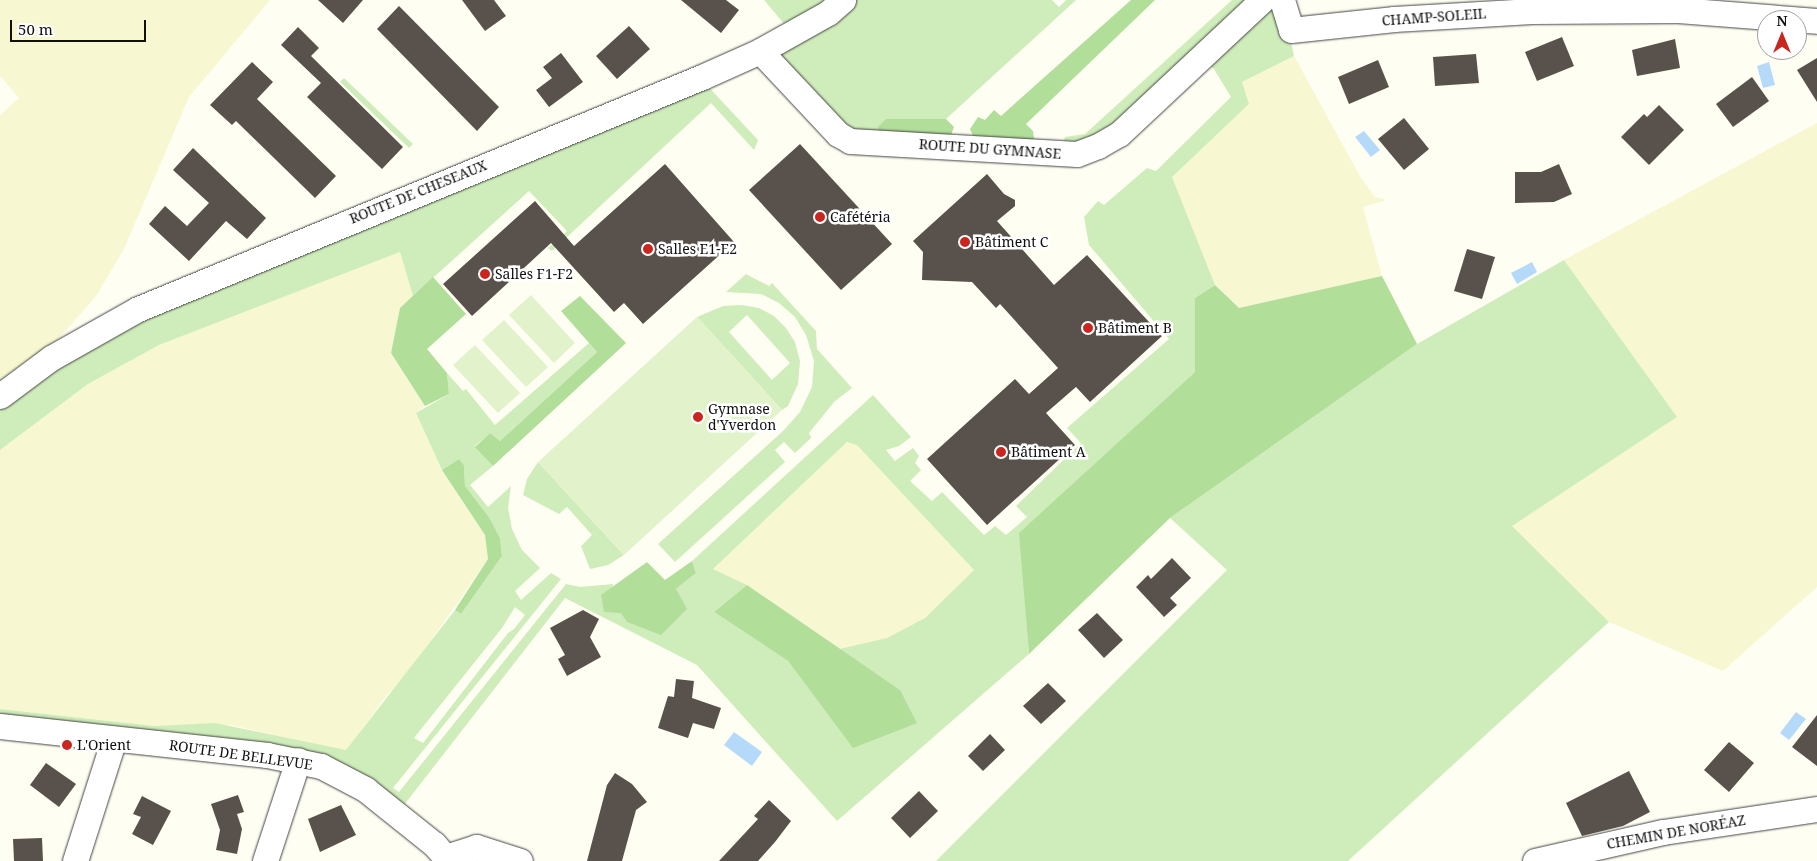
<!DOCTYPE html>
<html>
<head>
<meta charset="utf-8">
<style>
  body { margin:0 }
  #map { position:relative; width:1817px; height:861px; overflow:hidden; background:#fffef3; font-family:"Noto Serif",serif }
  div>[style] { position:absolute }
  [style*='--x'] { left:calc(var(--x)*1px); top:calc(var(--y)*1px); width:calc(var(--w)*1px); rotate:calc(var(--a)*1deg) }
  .farmland>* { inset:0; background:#f7f7d1 }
  .green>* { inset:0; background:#cfedba }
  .forest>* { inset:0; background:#b1de98 }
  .pitch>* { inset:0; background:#e2f3cc }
  .water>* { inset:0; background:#b5daf9 }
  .building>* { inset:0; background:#59524c }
  .roads { filter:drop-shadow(0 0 1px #434343) drop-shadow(0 0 1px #434343) }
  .minor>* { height:25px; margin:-12.5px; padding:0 12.5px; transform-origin:12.5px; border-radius:12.5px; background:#fff }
  .dots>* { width:14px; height:14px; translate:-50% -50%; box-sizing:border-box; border:2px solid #fff; border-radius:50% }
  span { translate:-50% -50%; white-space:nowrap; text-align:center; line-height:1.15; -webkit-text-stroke:5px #fff; paint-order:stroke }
  .street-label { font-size:14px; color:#101010 }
  .poi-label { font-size:14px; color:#101010 }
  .left { translate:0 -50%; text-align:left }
  .north { position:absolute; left:1757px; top:10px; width:50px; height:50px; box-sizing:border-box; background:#fff; border:1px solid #9f9f9f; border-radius:50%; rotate:0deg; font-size:14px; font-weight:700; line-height:20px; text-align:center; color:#101010 }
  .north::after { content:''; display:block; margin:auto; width:18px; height:22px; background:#c9261f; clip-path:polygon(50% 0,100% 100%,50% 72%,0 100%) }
  .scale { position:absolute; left:10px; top:20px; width:136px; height:22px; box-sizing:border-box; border:2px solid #101010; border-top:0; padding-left:6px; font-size:15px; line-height:18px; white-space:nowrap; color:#101010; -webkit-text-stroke:4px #fff; paint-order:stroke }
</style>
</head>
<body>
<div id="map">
  <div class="farmland">
    <i style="clip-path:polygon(0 0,270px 0,189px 97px,124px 249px,96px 296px,26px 376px,0 396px,0 115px,19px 98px,0 76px)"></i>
    <i style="clip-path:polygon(1294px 56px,1361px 178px,1375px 197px,1387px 200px,1363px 207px,1382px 276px,1239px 308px,1215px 285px,1172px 177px,1249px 104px,1242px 82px)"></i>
    <i style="clip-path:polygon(1817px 123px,1817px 587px,1723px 671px,1609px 622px,1511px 526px,1677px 417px,1564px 260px)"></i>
    <i style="clip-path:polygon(400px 252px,413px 296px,400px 308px,391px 353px,425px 406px,416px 413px,442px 470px,485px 535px,488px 559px,403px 680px,386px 696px,346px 751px,231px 725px,155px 726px,0 709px,0 450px,88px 384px,159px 345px)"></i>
    <i style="clip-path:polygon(847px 442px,857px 444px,974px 570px,925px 618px,887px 638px,839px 649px,747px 585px,713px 569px)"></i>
  </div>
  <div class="green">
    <i style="clip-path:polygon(764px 0,1052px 0,1059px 7px,1066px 0,1076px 0,946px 119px,886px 119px,882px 143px,850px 141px,773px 63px,791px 32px)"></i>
    <i style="clip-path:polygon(evenodd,1232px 0,1282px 0,1294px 56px,1242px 82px,1249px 104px,1172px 177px,1215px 285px,1195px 298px,1195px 372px,1020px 533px,1029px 654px,837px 821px,697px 665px,565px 598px,397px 814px,348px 778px,0 726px,0 709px,155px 726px,215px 723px,346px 750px,455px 610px,461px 614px,502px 556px,500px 538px,489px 517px,465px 486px,464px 465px,459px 459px,442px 470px,416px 413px,449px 394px,447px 373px,463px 391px,466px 389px,495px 425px,589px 343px,597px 352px,500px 441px,490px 433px,475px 446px,493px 466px,470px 485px,488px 507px,511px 486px,508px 508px,512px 529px,522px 550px,540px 568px,515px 591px,521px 600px,551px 573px,561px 579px,393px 788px,399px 792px,566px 584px,580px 587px,613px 584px,612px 588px,676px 589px,696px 573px,692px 561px,873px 395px,911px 437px,899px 446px,886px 450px,895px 461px,913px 448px,919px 456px,915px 463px,921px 470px,910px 481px,932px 501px,942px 492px,984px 535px,995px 526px,1006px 535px,1027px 517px,1016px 506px,1081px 443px,1067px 428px,1169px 339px,1089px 245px,1084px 217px,1098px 201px,1104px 205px,1147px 168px,1156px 171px,1231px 97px,1214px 69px,1198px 58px,1098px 146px,1064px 141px,1065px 137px,1085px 134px,1232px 0,847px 442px,857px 445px,974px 570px,925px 618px,887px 638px,839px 649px,900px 690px,853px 747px,788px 661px,714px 612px,747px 585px,713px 569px,847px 442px,1232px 0,515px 607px,525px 615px,514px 629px,508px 633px,423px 743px,414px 738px,502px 628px,515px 607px)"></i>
    <i style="clip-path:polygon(344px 78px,413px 144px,409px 148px,340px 82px)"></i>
    <i style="clip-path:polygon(704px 82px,758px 140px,754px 150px,711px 103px,552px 251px,548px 248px,567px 231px,529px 191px,413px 296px,400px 252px,159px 345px,88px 384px,0 450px,0 396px,51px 358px)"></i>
    <i style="clip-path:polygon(1564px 260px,1677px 417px,1512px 526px,1609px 622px,1348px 861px,936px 861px,1227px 570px,1170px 518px,1417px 344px)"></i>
    <i style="clip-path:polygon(746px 274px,769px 286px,772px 283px,816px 331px,817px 349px,852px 388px,834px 402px,809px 433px,811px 438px,795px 453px,784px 442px,775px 450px,785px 462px,675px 562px,658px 544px,783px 431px,800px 412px,812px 387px,814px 361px,806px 335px,795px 317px,779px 303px,761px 294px,726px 292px)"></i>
    <i style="clip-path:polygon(evenodd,742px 305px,759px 308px,774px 316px,786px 328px,795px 342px,800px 361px,798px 384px,788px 406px,782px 410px,697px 317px,723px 306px,742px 305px,747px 315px,790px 363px,772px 380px,729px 332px,747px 315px)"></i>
    <i style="clip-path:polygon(538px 462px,624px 555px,608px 565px,590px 569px,581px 546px,592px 535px,567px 507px,559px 514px,523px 495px,527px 479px)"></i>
  </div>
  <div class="forest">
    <i style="clip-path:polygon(1131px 0,1155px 0,1026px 124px,1033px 131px,1034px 139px,978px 148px,970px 129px,978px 117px,985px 120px,994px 110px,1001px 116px)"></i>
    <i style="clip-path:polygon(886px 119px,946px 119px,954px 127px,951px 135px,882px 143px,878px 127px)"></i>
    <i style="clip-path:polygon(1382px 276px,1417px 344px,1170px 518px,1029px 654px,1019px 533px,1195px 372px,1195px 298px,1215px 285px,1239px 308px)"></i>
    <i style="clip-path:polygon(433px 277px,466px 314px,427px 349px,447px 373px,449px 394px,425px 406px,391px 353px,400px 308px)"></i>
    <i style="clip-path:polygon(580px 296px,626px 343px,493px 466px,475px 447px,490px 433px,500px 441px,597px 352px,561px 311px)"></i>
    <i style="clip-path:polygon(459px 459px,464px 465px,465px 486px,489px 517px,500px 538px,502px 556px,461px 614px,455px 610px,488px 559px,485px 535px,442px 470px)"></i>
    <i style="clip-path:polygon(692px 561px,696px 573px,676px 589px,687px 609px,661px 635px,627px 622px,621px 613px,604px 612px,601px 595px,647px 562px,665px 580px)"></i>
    <i style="clip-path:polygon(747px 585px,900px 690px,917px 723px,853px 748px,788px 661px,714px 612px)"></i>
  </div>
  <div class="pitch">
    <i style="clip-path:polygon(531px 295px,575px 343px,554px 363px,509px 315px)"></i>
    <i style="clip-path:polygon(697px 317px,782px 410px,624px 555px,538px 462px)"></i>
    <i style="clip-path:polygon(504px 320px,548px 367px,526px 387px,482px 340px)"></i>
    <i style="clip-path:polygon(475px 345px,520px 393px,498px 413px,453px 365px)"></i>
  </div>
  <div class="water">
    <i style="clip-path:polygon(1769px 62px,1775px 85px,1763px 88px,1757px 66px)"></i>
    <i style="clip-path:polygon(1364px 131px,1380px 150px,1371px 157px,1355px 137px)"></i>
    <i style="clip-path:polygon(1532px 262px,1537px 272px,1517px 284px,1511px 273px)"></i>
    <i style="clip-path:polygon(1796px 712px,1806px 719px,1789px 740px,1780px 733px)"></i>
    <i style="clip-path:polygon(734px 732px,762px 752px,752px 766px,724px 745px)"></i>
  </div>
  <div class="building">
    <i style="clip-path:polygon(318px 0,363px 0,343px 23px)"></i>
    <i style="clip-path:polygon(462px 0,494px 0,506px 16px,485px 31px)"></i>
    <i style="clip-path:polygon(681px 0,726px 0,739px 10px,721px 33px)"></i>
    <i style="clip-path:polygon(399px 6px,499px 107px,477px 131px,377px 29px)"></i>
    <i style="clip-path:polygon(629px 26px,650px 49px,617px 79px,596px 56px)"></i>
    <i style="clip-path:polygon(298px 27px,319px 48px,311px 56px,403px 147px,382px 169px,307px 97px,321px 83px,281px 45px)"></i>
    <i style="clip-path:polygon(1562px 37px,1574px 66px,1537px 81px,1525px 52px)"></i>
    <i style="clip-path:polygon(1675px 39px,1680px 68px,1637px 76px,1632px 50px)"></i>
    <i style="clip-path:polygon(561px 53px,583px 82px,549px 107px,536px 90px,552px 78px,543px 67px)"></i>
    <i style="clip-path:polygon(1476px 54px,1479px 83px,1435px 86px,1433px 57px)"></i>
    <i style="clip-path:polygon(1817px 58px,1817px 102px,1797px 70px)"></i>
    <i style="clip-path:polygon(1378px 60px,1389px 87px,1349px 104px,1338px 77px)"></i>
    <i style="clip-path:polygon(252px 62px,273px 82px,257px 99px,336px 176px,315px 198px,236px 121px,232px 125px,210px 105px)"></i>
    <i style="clip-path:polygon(1752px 77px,1769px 101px,1733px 127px,1716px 104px)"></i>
    <i style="clip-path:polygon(1659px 105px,1684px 130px,1649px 165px,1621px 137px,1644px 114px,1647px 117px)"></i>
    <i style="clip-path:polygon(1404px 118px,1429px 149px,1404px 170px,1378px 139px)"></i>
    <i style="clip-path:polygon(800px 144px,892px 244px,841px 290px,749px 190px)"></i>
    <i style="clip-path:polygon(193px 148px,266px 218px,247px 239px,226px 221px,189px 261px,149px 224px,165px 206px,187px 226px,209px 203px,173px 170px)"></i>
    <i style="clip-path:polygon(665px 164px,734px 242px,643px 324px,624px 303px,614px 312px,551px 243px,472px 316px,443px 284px,535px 201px,574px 246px)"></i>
    <i style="clip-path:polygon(1559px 164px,1572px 194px,1554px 202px,1515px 203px,1515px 172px,1541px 172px)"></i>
    <i style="clip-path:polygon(987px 174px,1004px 194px,1015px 200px,1015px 206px,997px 221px,1054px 285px,1087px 255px,1162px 336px,1090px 402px,1076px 387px,1046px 413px,1075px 445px,987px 525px,927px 459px,1015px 379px,1029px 394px,1058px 368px,1000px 304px,996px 308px,972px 282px,922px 280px,923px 252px,913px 241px)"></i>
    <i style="clip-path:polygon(1467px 249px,1495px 257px,1482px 299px,1454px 291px)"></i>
    <i style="clip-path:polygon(1172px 558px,1191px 578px,1170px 598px,1177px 605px,1164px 617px,1136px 587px,1148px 575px,1151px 579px)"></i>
    <i style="clip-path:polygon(583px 610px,599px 619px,590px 637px,601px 657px,567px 676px,558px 659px,565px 655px,550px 628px)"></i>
    <i style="clip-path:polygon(1097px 613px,1123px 640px,1104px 658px,1078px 630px)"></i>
    <i style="clip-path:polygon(676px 679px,694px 681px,692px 698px,721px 708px,714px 729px,693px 723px,688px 738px,658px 728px,668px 696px,674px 697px)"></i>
    <i style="clip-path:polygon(1048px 683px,1066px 701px,1041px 724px,1023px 706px)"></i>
    <i style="clip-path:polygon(1817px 715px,1817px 766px,1792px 747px)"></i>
    <i style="clip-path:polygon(990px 734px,1005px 750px,983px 771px,968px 756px)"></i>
    <i style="clip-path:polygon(1729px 742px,1754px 763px,1729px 792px,1704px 770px)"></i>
    <i style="clip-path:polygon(46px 763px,76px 784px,59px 807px,30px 785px)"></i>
    <i style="clip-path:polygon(1629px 771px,1650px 812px,1623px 826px,1582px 836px,1566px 803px)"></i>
    <i style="clip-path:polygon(615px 773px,632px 784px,647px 802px,636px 810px,622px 861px,587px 861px,607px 785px)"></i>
    <i style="clip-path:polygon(919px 791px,938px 811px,910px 838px,891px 818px)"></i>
    <i style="clip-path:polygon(238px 795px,244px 812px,237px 814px,242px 829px,237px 854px,216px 850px,220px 830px,211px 804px)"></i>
    <i style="clip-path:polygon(142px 796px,171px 811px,153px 845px,132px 834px,141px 817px,133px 814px)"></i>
    <i style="clip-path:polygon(769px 800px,791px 821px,775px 842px,758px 861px,719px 861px,758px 819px,754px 816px)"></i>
    <i style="clip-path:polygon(341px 805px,356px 835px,320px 852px,308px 819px)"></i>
    <i style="clip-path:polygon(42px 838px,43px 861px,14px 861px,13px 839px)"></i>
  </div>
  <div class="roads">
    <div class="minor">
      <i style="--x:1282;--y:0;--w:31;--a:73"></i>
      <i style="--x:1291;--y:30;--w:104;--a:-6.1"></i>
      <i style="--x:1394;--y:19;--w:138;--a:-3.3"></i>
      <i style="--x:1532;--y:11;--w:146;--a:-0.4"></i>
      <i style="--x:1678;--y:10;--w:139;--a:4.5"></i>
      <i style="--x:760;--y:51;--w:114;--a:46.8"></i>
      <i style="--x:838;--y:134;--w:14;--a:30"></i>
      <i style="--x:850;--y:141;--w:227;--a:3.3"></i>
      <i style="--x:1077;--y:154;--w:22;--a:-21"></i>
      <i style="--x:1098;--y:146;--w:24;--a:-30"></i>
      <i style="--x:1119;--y:134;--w:196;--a:-43.1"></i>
      <i style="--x:0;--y:396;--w:64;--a:-36.7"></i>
      <i style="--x:51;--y:358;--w:100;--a:-29.4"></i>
      <i style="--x:138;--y:309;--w:610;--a:-22.36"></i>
      <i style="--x:702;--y:77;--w:64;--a:-24.1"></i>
      <i style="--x:760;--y:51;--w:78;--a:-29.2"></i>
      <i style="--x:828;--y:13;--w:20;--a:-41"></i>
      <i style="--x:0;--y:726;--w:269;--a:6.2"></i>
      <i style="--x:267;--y:755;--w:55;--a:11.5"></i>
      <i style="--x:321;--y:766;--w:50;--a:27.6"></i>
      <i style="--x:365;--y:789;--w:88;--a:38.6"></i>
      <i style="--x:434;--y:844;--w:23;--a:49"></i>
      <i style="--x:446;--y:857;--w:32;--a:-18"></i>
      <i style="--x:476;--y:847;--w:46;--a:17.7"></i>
      <i style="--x:75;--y:861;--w:128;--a:-72.3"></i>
      <i style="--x:265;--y:861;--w:106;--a:-71.9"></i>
      <i style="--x:1535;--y:861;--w:131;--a:-12.8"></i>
      <i style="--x:1663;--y:832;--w:156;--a:-8.5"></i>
    </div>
  </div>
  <div class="dots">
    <i style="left:820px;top:217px;background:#c9261f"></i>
    <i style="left:965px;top:242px;background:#c9261f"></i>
    <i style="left:648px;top:249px;background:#c9261f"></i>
    <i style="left:485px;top:274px;background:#c9261f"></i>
    <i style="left:1088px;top:328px;background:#c9261f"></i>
    <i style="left:698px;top:417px;background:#c9261f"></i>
    <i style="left:1001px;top:452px;background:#c9261f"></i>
    <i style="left:67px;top:745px;background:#c9261f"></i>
  </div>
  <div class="street-label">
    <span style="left:1434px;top:17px;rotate:-4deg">CHAMP-SOLEIL</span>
    <span style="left:990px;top:149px;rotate:4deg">ROUTE DU GYMNASE</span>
    <span style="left:418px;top:192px;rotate:-22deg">ROUTE DE CHESEAUX</span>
    <span style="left:241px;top:755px;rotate:8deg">ROUTE DE BELLEVUE</span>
    <span style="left:1676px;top:832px;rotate:-10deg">CHEMIN DE NORÉAZ</span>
  </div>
  <div class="poi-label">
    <span class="left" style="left:830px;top:217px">Cafétéria</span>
    <span class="left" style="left:975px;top:242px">Bâtiment C</span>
    <span class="left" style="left:658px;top:249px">Salles E1-E2</span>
    <span class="left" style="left:495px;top:274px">Salles F1-F2</span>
    <span class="left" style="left:1098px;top:328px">Bâtiment B</span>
    <span class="left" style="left:708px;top:417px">Gymnase<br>d'Yverdon</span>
    <span class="left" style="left:1011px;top:452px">Bâtiment A</span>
    <span class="left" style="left:77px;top:745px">L'Orient</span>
  </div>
  <div class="north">N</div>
  <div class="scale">50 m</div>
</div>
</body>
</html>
